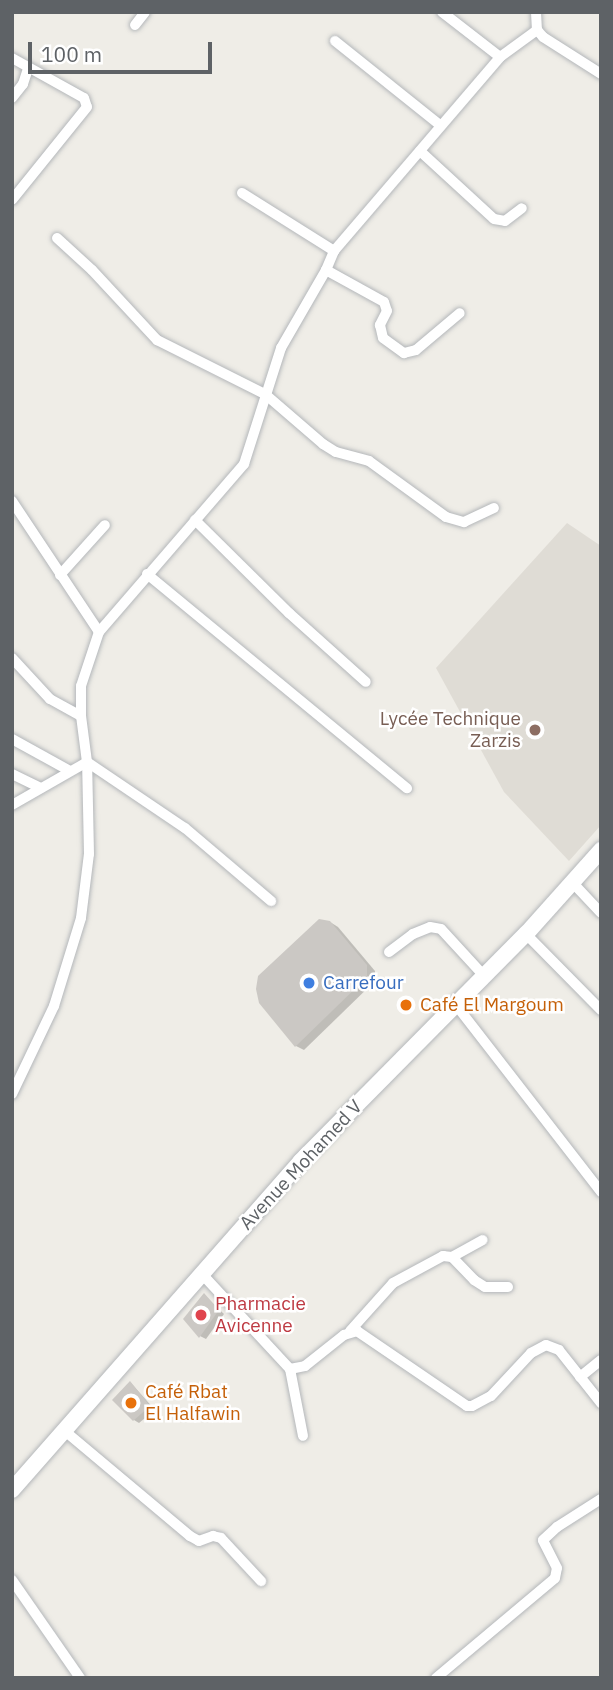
<!DOCTYPE html>
<html>
<head>
<meta charset="utf-8">
<style>
  body { margin:0 }
  #map { position:relative; width:613px; height:1690px; overflow:hidden; background:#efede7; font-family:"IBM Plex Sans",sans-serif }
  div>[style] { position:absolute }
  [style*='--x'] { left:calc(var(--x)*1px); top:calc(var(--y)*1px); width:calc(var(--w)*1px); rotate:calc(var(--a)*1deg) }
  .education>* { inset:0; background:#dfdcd5 }
  .shadow>* { inset:0; background:#0003 }
  .building>* { inset:0; background:#cbc8c4 }
  .roads { filter:drop-shadow(0 0 2px #b4b7ba) drop-shadow(0 0 2px #b4b7ba) }
  .street>* { height:10px; margin:-5px; padding:0 5px; transform-origin:5px; border-radius:5px; background:#fff }
  .secondary>* { height:16px; margin:-8px; padding:0 8px; transform-origin:8px; border-radius:8px; background:#fff }
  .dots>* { width:19px; height:19px; translate:-50% -50%; box-sizing:border-box; border:4px solid #fff; border-radius:50% }
  span { translate:-50% -50%; white-space:nowrap; text-align:center; line-height:1.15; -webkit-text-stroke:5px #fff; paint-order:stroke }
  .education-label { font-size:19px; color:#785e54 }
  .right { translate:-100% -50%; text-align:right }
  .shop-label { font-size:19px; color:#366cbe }
  .left { translate:0 -50%; text-align:left }
  .food-label { font-size:19px; color:#c56008 }
  .street-label { font-size:19px; color:#5e6266 }
  .health-label { font-size:19px; color:#be3a42 }
  .frame { position:absolute; inset:0; border:14px solid #5e6266; pointer-events:none }
  .scale { position:absolute; left:28px; top:42px; width:184px; height:32px; box-sizing:border-box; border:4px solid #5e6266; border-top:0; padding-left:9px; font-size:21px; line-height:24px; white-space:nowrap; color:#5e6266; -webkit-text-stroke:5px #fff; paint-order:stroke }
</style>
</head>
<body>
<div id="map">
  <div class="education">
    <i style="clip-path:polygon(567px 523px,601px 546px,601px 825px,569px 861px,504px 792px,436px 668px)"></i>
  </div>
  <div class="shadow">
    <i style="clip-path:polygon(330px 922px,338px 927px,375px 971px,375px 981px,304px 1050px,296px 1046px,260px 1002px)"></i>
    <i style="clip-path:polygon(205px 1296px,224px 1314px,206px 1339px,200px 1336px)"></i>
    <i style="clip-path:polygon(131px 1383px,155px 1410px,139px 1423px,134px 1420px)"></i>
  </div>
  <div class="building">
    <i style="clip-path:polygon(319px 919px,330px 921px,367px 965px,367px 977px,295px 1047px,259px 1003px,256px 989px,258px 976px)"></i>
    <i style="clip-path:polygon(204px 1293px,219px 1310px,199px 1338px,183px 1319px)"></i>
    <i style="clip-path:polygon(130px 1381px,150px 1406px,133px 1421px,112px 1400px)"></i>
  </div>
  <div class="roads">
    <div class="street">
      <i style="--x:442;--y:12;--w:73;--a:37.8"></i>
      <i style="--x:536;--y:12;--w:18;--a:87"></i>
      <i style="--x:537;--y:30;--w:9;--a:49"></i>
      <i style="--x:543;--y:37;--w:69;--a:32.5"></i>
      <i style="--x:135;--y:25;--w:16;--a:-52"></i>
      <i style="--x:335;--y:41;--w:134;--a:38.7"></i>
      <i style="--x:12;--y:58;--w:82;--a:29.1"></i>
      <i style="--x:84;--y:98;--w:9;--a:72"></i>
      <i style="--x:87;--y:107;--w:119;--a:128.9"></i>
      <i style="--x:12;--y:98;--w:18;--a:-52"></i>
      <i style="--x:23;--y:84;--w:16;--a:-72"></i>
      <i style="--x:420;--y:151;--w:100;--a:42.6"></i>
      <i style="--x:494;--y:219;--w:11;--a:10"></i>
      <i style="--x:505;--y:221;--w:21;--a:-37"></i>
      <i style="--x:242;--y:193;--w:109;--a:32.2"></i>
      <i style="--x:57;--y:238;--w:47;--a:42.4"></i>
      <i style="--x:92;--y:270;--w:96;--a:47.1"></i>
      <i style="--x:157;--y:340;--w:121;--a:26.6"></i>
      <i style="--x:265;--y:394;--w:77;--a:40.8"></i>
      <i style="--x:323;--y:444;--w:15;--a:32"></i>
      <i style="--x:336;--y:452;--w:34;--a:15"></i>
      <i style="--x:369;--y:461;--w:95;--a:36"></i>
      <i style="--x:446;--y:517;--w:19;--a:16"></i>
      <i style="--x:464;--y:522;--w:33;--a:-25"></i>
      <i style="--x:326;--y:270;--w:66;--a:28.9"></i>
      <i style="--x:384;--y:302;--w:9;--a:72"></i>
      <i style="--x:387;--y:311;--w:16;--a:117"></i>
      <i style="--x:380;--y:325;--w:13;--a:77"></i>
      <i style="--x:383;--y:338;--w:26;--a:36"></i>
      <i style="--x:404;--y:353;--w:12;--a:-14"></i>
      <i style="--x:416;--y:350;--w:57;--a:-40.1"></i>
      <i style="--x:12;--y:501;--w:157;--a:56.4"></i>
      <i style="--x:195;--y:520;--w:132;--a:44.7"></i>
      <i style="--x:289;--y:613;--w:103;--a:41.9"></i>
      <i style="--x:147;--y:574;--w:337;--a:39.5"></i>
      <i style="--x:60;--y:575;--w:67;--a:-48"></i>
      <i style="--x:12;--y:658;--w:56;--a:47.2"></i>
      <i style="--x:50;--y:699;--w:35;--a:29"></i>
      <i style="--x:12;--y:739;--w:66;--a:28.9"></i>
      <i style="--x:12;--y:774;--w:32;--a:26"></i>
      <i style="--x:12;--y:805;--w:86;--a:-29.8"></i>
      <i style="--x:87;--y:762;--w:118;--a:34"></i>
      <i style="--x:185;--y:828;--w:113;--a:40.3"></i>
      <i style="--x:572;--y:882;--w:42;--a:46.9"></i>
      <i style="--x:526;--y:934;--w:107;--a:45.4"></i>
      <i style="--x:389;--y:952;--w:30;--a:-37"></i>
      <i style="--x:413;--y:934;--w:18;--a:-22"></i>
      <i style="--x:430;--y:927;--w:11;--a:10"></i>
      <i style="--x:441;--y:929;--w:64;--a:47.5"></i>
      <i style="--x:456;--y:1005;--w:237;--a:52.2"></i>
      <i style="--x:12;--y:1094;--w:98;--a:-64.5"></i>
      <i style="--x:54;--y:1006;--w:92;--a:-72.9"></i>
      <i style="--x:81;--y:918;--w:64;--a:-82.9"></i>
      <i style="--x:89;--y:854;--w:92;--a:-91.2"></i>
      <i style="--x:87;--y:762;--w:46;--a:-97.4"></i>
      <i style="--x:81;--y:716;--w:30;--a:-90"></i>
      <i style="--x:81;--y:686;--w:57;--a:-71.6"></i>
      <i style="--x:99;--y:632;--w:222;--a:-49.2"></i>
      <i style="--x:244;--y:464;--w:122;--a:-72.3"></i>
      <i style="--x:281;--y:348;--w:90;--a:-60"></i>
      <i style="--x:326;--y:270;--w:21;--a:-67"></i>
      <i style="--x:334;--y:251;--w:255;--a:-49.4"></i>
      <i style="--x:500;--y:57;--w:46;--a:-36.1"></i>
      <i style="--x:452;--y:1257;--w:35;--a:-29"></i>
      <i style="--x:202;--y:1274;--w:129;--a:47.2"></i>
      <i style="--x:290;--y:1369;--w:15;--a:-11"></i>
      <i style="--x:305;--y:1366;--w:50;--a:-38.5"></i>
      <i style="--x:344;--y:1335;--w:14;--a:-17"></i>
      <i style="--x:357;--y:1331;--w:133;--a:34.3"></i>
      <i style="--x:467;--y:1406;--w:5;--a:0"></i>
      <i style="--x:472;--y:1406;--w:21;--a:-28"></i>
      <i style="--x:491;--y:1396;--w:59;--a:-47.1"></i>
      <i style="--x:531;--y:1353;--w:17;--a:-28"></i>
      <i style="--x:546;--y:1345;--w:14;--a:21"></i>
      <i style="--x:559;--y:1350;--w:68;--a:51.6"></i>
      <i style="--x:350;--y:1331;--w:64;--a:-48.1"></i>
      <i style="--x:393;--y:1283;--w:57;--a:-28.4"></i>
      <i style="--x:443;--y:1256;--w:9;--a:6"></i>
      <i style="--x:452;--y:1257;--w:32;--a:46"></i>
      <i style="--x:474;--y:1280;--w:13;--a:32"></i>
      <i style="--x:485;--y:1287;--w:23;--a:0"></i>
      <i style="--x:290;--y:1369;--w:68;--a:79"></i>
      <i style="--x:580;--y:1377;--w:27;--a:-39"></i>
      <i style="--x:66;--y:1432;--w:162;--a:40"></i>
      <i style="--x:190;--y:1536;--w:10;--a:29"></i>
      <i style="--x:199;--y:1541;--w:15;--a:-20"></i>
      <i style="--x:213;--y:1536;--w:8;--a:14"></i>
      <i style="--x:221;--y:1538;--w:59;--a:47.1"></i>
      <i style="--x:12;--y:1580;--w:119;--a:55.2"></i>
      <i style="--x:436;--y:1678;--w:155;--a:-40"></i>
      <i style="--x:555;--y:1578;--w:10;--a:-79"></i>
      <i style="--x:557;--y:1568;--w:31;--a:-117"></i>
      <i style="--x:543;--y:1540;--w:19;--a:-43"></i>
      <i style="--x:557;--y:1527;--w:52;--a:-32.5"></i>
    </div>
    <div class="secondary">
      <i style="--x:12;--y:1490;--w:438;--a:-48.7"></i>
      <i style="--x:301;--y:1161;--w:320;--a:-45.3"></i>
      <i style="--x:526;--y:934;--w:113;--a:-48.2"></i>
    </div>
  </div>
  <div class="dots">
    <i style="left:535px;top:730px;background:#8d6e63"></i>
    <i style="left:309px;top:983px;background:#3f7fe0"></i>
    <i style="left:406px;top:1005px;background:#e8710a"></i>
    <i style="left:201px;top:1315px;background:#e0444e"></i>
    <i style="left:131px;top:1403px;background:#e8710a"></i>
  </div>
  <div class="education-label">
    <span class="right" style="left:521px;top:730px">Lycée Technique<br>Zarzis</span>
  </div>
  <div class="shop-label">
    <span class="left" style="left:323px;top:983px">Carrefour</span>
  </div>
  <div class="food-label">
    <span class="left" style="left:420px;top:1005px">Café El Margoum</span>
    <span class="left" style="left:145px;top:1403px">Café Rbat<br>El Halfawin</span>
  </div>
  <div class="street-label">
    <span style="left:301px;top:1165px;rotate:-47deg">Avenue Mohamed V</span>
  </div>
  <div class="health-label">
    <span class="left" style="left:215px;top:1315px">Pharmacie<br>Avicenne</span>
  </div>
  <div class="frame"></div>
  <div class="scale">100 m</div>
</div>
</body>
</html>
